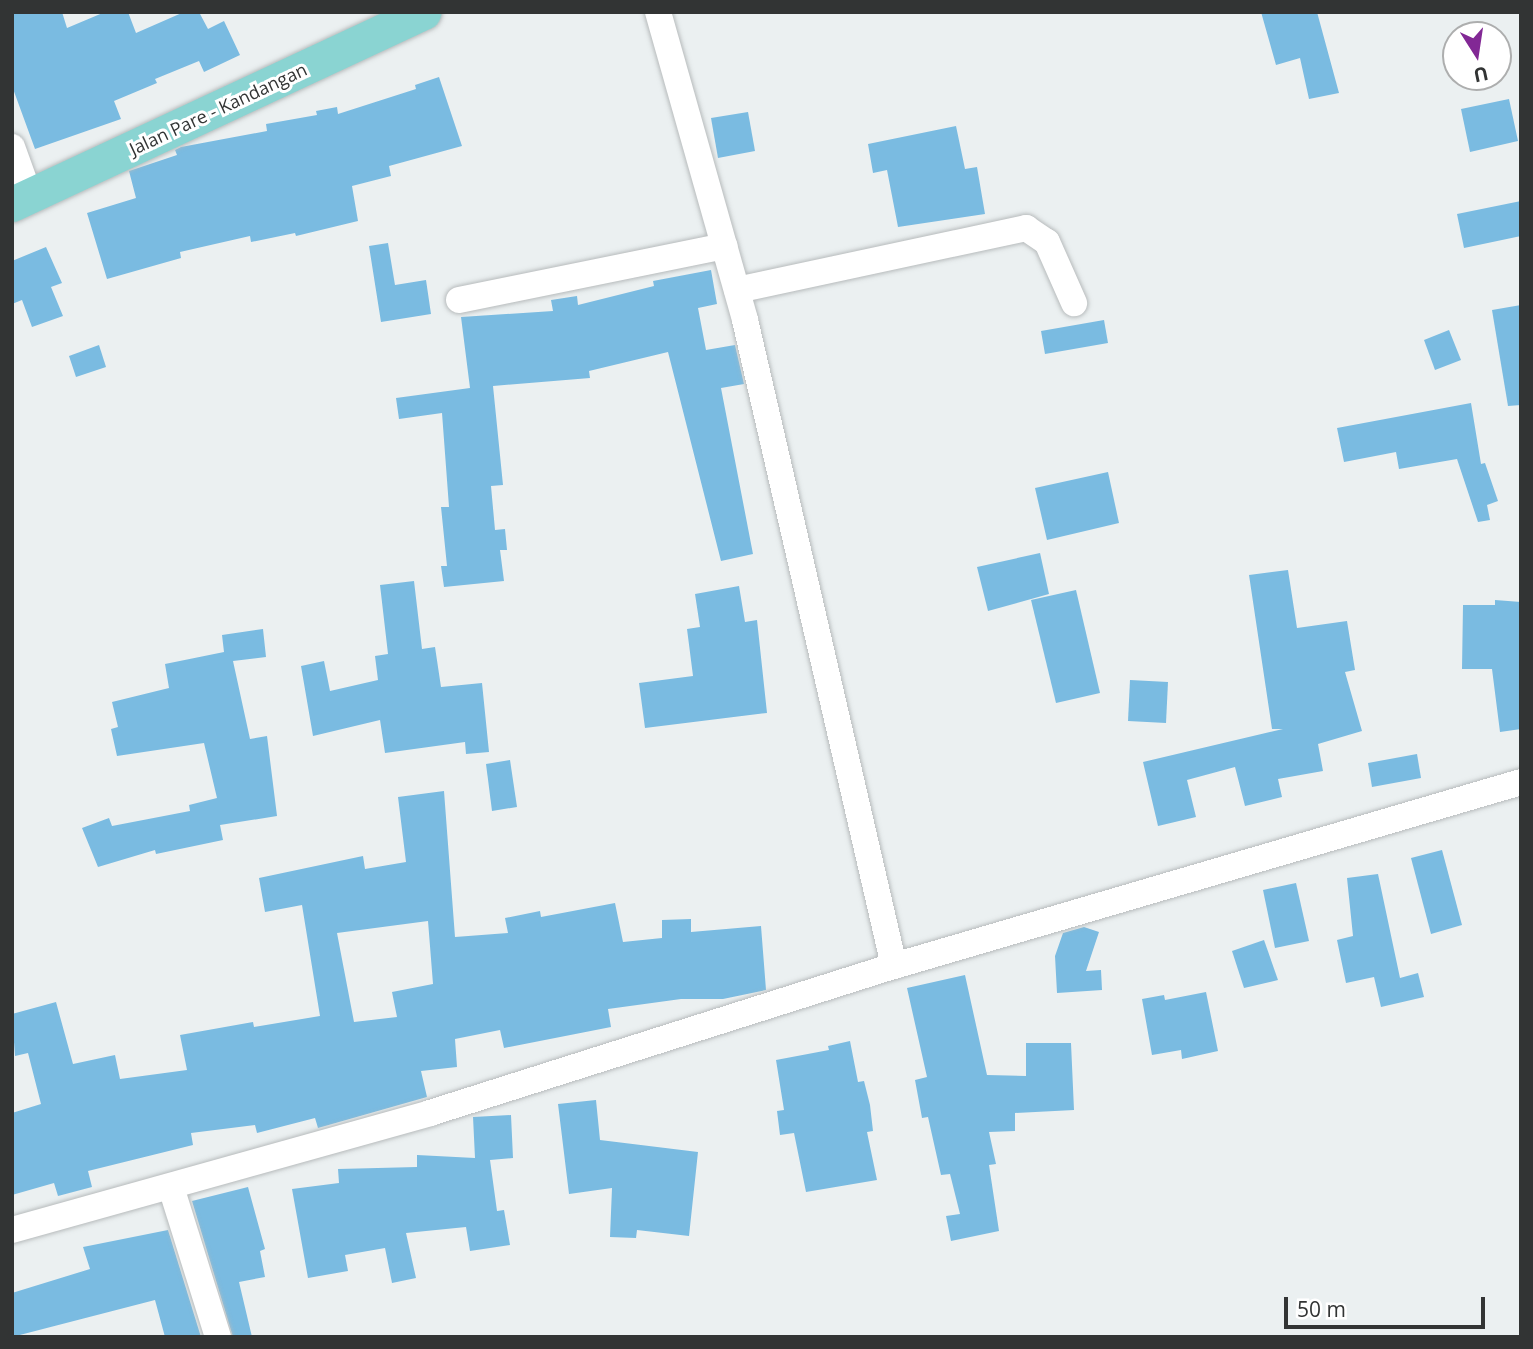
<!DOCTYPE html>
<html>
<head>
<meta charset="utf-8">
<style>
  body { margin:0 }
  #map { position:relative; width:1533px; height:1349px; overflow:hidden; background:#ebf0f1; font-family:"Open Sans",sans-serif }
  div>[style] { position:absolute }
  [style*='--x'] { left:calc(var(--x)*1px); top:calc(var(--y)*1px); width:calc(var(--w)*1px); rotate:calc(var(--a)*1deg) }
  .building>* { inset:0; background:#7abbe1 }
  .roads { filter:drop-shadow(0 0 2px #b7bbbc) drop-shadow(0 0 2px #b7bbbc) }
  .minor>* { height:26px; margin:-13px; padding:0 13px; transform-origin:13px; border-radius:13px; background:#fff }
  .major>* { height:35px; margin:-17.5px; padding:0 17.5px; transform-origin:17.5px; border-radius:17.5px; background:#8ad4d2 }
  span { translate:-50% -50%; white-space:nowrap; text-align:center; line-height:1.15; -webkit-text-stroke:6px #fff; paint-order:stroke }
  .street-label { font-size:18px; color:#323434 }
  .frame { position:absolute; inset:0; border:14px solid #323434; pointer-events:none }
  .north { position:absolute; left:1442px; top:21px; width:70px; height:70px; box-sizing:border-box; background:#fff; border:2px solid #adaeae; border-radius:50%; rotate:168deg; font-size:19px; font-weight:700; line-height:28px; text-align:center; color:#323434 }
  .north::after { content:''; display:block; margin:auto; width:24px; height:32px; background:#822895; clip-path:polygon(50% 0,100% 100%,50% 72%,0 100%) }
  .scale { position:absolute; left:1284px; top:1297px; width:201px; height:32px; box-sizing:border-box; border:4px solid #323434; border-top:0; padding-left:9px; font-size:21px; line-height:24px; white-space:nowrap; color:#323434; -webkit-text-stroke:5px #fff; paint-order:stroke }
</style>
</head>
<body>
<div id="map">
  <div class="building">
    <i style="clip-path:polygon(12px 12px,62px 12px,67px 28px,105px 12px,128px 12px,136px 33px,184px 12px,199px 12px,208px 29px,224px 21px,240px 55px,204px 72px,199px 61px,155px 79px,157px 83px,114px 101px,121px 119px,35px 149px,12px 86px)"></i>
    <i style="clip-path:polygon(1261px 12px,1317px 12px,1339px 93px,1309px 99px,1300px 58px,1276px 65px)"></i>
    <i style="clip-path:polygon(439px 77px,462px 146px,389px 166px,391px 176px,352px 186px,358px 221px,296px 236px,295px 233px,251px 242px,250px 236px,180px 252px,181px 258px,107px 279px,87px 213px,136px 198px,129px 171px,177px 155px,175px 150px,181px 147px,267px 131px,266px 124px,317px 115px,316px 111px,337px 107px,338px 114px,416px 89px,415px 85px)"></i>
    <i style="clip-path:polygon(1509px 99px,1518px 141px,1470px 152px,1461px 109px)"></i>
    <i style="clip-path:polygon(748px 112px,755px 151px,718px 158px,711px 118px)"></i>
    <i style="clip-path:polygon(956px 126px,965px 169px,977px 167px,985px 214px,898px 227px,887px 170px,873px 173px,868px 144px)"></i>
    <i style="clip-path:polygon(1521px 201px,1521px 236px,1464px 248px,1457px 214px)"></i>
    <i style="clip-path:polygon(388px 243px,395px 285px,426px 280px,431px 314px,381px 322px,369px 246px)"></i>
    <i style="clip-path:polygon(46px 247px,62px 283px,51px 287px,63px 316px,32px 327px,22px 300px,12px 304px,12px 261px)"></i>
    <i style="clip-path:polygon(711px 270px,717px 304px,698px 308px,706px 350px,735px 345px,744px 384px,721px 388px,753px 554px,721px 561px,668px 352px,589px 371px,590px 378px,493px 386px,503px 485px,491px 486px,495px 530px,505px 529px,507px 550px,500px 550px,504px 581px,444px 587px,441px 566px,447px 566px,441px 507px,449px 507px,442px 413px,399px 419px,396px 398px,470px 388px,461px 317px,553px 311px,551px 300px,577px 296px,578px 305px,654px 286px,653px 281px)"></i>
    <i style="clip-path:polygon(1521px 305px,1521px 405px,1508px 406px,1492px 310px)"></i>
    <i style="clip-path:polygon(1104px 320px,1108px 343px,1045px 354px,1041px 331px)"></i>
    <i style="clip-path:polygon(1449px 330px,1461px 360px,1435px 370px,1424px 340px)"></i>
    <i style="clip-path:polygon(99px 345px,106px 367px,76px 377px,69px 356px)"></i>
    <i style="clip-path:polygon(1471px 403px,1481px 464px,1485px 463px,1498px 501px,1487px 505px,1490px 520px,1478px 522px,1457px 459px,1399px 469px,1396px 452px,1344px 462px,1337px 428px)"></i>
    <i style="clip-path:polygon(1108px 472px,1119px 523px,1047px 540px,1035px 488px)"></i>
    <i style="clip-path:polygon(1040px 553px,1049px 594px,988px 611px,977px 567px)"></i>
    <i style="clip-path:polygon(1288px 570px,1297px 628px,1347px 621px,1355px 670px,1345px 672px,1362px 731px,1318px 744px,1323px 771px,1278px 779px,1282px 797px,1245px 806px,1235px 767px,1187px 780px,1196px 817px,1158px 826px,1143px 762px,1283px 729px,1272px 729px,1249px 575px)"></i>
    <i style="clip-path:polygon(414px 581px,422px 649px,435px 647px,441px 687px,482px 683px,489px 752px,466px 754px,465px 742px,385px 753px,380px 720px,313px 736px,301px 666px,324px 661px,330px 691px,378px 680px,375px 656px,388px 654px,380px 585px)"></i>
    <i style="clip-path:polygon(739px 586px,745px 622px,757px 620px,767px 713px,645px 728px,639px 683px,693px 676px,687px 629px,700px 627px,695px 594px)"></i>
    <i style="clip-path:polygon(1076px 590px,1100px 693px,1056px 703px,1031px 600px)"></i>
    <i style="clip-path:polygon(1495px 600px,1521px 602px,1521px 729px,1500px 732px,1492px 669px,1462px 669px,1463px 605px,1495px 605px)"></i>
    <i style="clip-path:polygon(263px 629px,266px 657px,233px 661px,250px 739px,267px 736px,277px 816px,220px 825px,223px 840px,156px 854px,155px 850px,98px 867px,82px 828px,109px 818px,112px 826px,190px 811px,189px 805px,217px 798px,204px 743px,117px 756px,111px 729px,118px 727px,112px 702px,169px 688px,165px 664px,224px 652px,222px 635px)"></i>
    <i style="clip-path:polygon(1130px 680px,1168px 682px,1166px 723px,1128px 721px)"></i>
    <i style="clip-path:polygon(1417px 754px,1421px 778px,1372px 787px,1368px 763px)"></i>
    <i style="clip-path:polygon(510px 760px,517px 807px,492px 811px,486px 764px)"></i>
    <i style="clip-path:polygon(evenodd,444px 791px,455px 937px,508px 933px,505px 918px,540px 911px,541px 917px,615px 903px,623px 942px,662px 938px,662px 920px,691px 919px,691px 932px,761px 926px,766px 990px,723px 999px,681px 999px,608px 1009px,611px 1027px,504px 1048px,500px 1030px,455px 1039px,457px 1067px,421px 1071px,427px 1097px,318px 1128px,315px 1118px,257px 1133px,255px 1125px,191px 1133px,193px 1145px,88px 1171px,92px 1187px,58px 1196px,54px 1183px,12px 1195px,12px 1113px,41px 1104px,28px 1053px,15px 1056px,12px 1014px,56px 1002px,73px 1064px,115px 1055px,120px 1079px,187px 1070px,180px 1035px,253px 1022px,254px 1027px,320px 1016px,302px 905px,265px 912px,259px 878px,363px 856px,365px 869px,406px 862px,398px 797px,444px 791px,428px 921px,433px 984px,392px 992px,397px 1017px,354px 1022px,337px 933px,428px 921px)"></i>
    <i style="clip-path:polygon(1442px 850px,1462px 925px,1431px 934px,1411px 858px)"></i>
    <i style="clip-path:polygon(1378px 874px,1400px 978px,1418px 973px,1424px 997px,1381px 1007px,1374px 977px,1346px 983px,1337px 940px,1353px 936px,1347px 878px)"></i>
    <i style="clip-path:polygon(1296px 883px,1309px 941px,1275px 948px,1263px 890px)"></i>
    <i style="clip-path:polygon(1084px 927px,1099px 932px,1086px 971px,1101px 970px,1102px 990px,1057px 993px,1055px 956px,1063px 933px)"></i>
    <i style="clip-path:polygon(1264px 940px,1278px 980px,1244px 988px,1232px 951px)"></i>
    <i style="clip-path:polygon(965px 975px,987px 1075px,1026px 1076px,1026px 1043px,1071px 1043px,1074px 1110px,1015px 1113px,1015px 1131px,989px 1132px,996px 1164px,989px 1165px,999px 1231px,951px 1241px,946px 1216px,960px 1214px,950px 1174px,941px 1175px,928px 1117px,922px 1118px,915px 1080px,927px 1077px,907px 988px)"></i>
    <i style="clip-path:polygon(1206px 992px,1218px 1051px,1182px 1059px,1181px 1050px,1152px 1055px,1142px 999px,1164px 995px,1165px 1000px)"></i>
    <i style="clip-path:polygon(850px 1041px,858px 1082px,864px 1081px,870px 1105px,873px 1131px,867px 1132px,877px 1180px,806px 1192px,794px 1133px,780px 1135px,777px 1111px,784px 1110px,776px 1060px,829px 1050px,828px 1046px)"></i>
    <i style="clip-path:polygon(596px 1100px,600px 1140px,698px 1152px,689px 1236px,637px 1230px,636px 1238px,610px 1237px,612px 1188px,569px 1194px,558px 1104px)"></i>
    <i style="clip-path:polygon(511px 1115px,513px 1158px,490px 1160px,497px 1211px,504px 1210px,510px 1245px,470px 1251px,466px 1227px,406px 1233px,416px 1278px,392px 1283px,385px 1248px,345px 1255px,348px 1271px,308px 1278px,292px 1189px,339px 1183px,338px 1169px,417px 1167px,417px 1155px,475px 1158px,473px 1117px)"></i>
    <i style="clip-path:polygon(248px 1187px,265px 1249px,260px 1251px,265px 1277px,239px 1282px,252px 1337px,233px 1337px,192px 1201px)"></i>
    <i style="clip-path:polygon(168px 1230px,201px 1337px,165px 1337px,155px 1300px,12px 1337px,12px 1293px,90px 1269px,83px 1247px)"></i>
  </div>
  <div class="roads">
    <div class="minor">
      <i style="--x:658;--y:12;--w:320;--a:74.2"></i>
      <i style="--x:745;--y:320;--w:663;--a:77.01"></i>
      <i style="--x:12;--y:147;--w:53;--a:70.2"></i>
      <i style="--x:737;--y:290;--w:296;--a:-12.1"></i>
      <i style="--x:1026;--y:228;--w:25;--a:34"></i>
      <i style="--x:1047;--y:242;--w:67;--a:66.1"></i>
      <i style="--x:459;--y:300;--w:271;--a:-11.5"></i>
      <i style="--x:171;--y:1187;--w:157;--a:72.6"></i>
      <i style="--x:12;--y:1230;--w:434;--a:-15.6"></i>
      <i style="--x:430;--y:1113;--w:487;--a:-17.6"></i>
      <i style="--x:894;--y:966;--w:653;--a:-16.35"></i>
    </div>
    <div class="major">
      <i style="--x:12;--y:204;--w:454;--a:-25"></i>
    </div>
  </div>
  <div class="street-label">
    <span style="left:218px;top:109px;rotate:-25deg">Jalan Pare - Kandangan</span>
  </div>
  <div class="frame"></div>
  <div class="north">U</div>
  <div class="scale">50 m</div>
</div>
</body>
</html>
